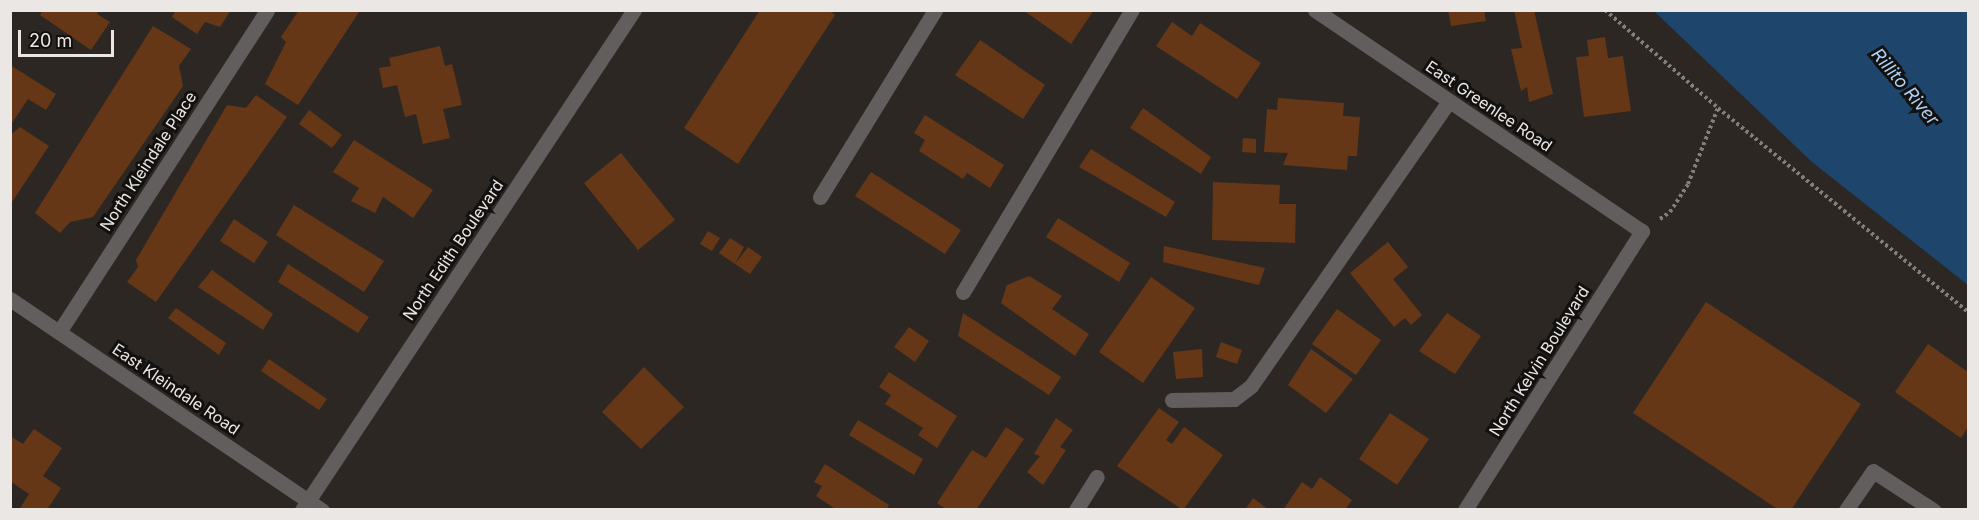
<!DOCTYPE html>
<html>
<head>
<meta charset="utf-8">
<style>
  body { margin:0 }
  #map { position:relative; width:1979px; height:520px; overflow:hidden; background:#2d2723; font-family:Inter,sans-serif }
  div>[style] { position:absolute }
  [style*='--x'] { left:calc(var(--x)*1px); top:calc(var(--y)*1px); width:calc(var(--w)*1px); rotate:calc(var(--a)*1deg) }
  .water>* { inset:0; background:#1e466d }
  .building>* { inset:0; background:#653717 }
  .path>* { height:4px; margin-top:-2px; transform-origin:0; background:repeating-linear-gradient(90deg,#837e7b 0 3px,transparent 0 6px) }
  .minor>* { height:15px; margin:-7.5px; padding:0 7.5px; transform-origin:7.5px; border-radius:7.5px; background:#625e5e }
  span { translate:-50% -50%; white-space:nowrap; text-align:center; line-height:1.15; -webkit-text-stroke:6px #13110f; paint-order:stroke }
  .street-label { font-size:16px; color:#ebe7e5 }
  .water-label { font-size:18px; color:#add1f7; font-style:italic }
  .frame { position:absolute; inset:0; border:12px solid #ebe7e5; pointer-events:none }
  .scale { position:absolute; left:18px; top:30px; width:96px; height:27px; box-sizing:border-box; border:3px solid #ebe7e5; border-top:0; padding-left:8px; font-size:18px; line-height:21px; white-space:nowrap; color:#ebe7e5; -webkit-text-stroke:4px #13110f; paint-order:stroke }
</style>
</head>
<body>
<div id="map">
  <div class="water">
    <i style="clip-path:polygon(1654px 11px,1968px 11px,1968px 285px,1812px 162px)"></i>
  </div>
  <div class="building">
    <i style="clip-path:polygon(43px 10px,99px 10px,97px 14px,110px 22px,91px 50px,40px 15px)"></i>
    <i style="clip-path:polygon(176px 10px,231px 10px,220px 27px,205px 22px,197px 34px,172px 17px)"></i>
    <i style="clip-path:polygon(299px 10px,359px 12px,298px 105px,265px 84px,286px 42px,281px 37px)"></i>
    <i style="clip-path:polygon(760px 10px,829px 10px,835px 15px,738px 164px,684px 128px)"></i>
    <i style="clip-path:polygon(1023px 10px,1094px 10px,1071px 44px)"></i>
    <i style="clip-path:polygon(1448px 10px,1484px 10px,1486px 21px,1451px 26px)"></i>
    <i style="clip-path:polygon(1514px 10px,1534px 10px,1553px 94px,1529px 102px,1527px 87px,1521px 91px,1511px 49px,1522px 48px)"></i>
    <i style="clip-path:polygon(1172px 22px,1192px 36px,1200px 23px,1261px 63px,1237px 99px,1156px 46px)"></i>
    <i style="clip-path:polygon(153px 26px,191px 49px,179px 66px,183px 86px,93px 217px,70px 222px,60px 233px,35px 213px)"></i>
    <i style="clip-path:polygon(1605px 37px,1608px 58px,1623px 56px,1631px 111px,1584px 117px,1576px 57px,1589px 56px,1587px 40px)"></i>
    <i style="clip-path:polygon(980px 40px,1045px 85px,1023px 119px,955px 75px)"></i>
    <i style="clip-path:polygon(440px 46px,445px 66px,452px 64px,462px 105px,443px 109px,450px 138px,423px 144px,416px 114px,405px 117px,397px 85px,383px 88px,379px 68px,391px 66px,389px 58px)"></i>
    <i style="clip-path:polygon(10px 65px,56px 94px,46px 110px,28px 99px,10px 126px)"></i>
    <i style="clip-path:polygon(256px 95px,287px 117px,156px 302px,127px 282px,138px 267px,136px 260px,227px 105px,246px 108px)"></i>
    <i style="clip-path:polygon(1278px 98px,1344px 103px,1343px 116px,1360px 117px,1357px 156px,1348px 156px,1347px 170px,1283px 165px,1288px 153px,1264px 152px,1267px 109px,1277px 110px)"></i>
    <i style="clip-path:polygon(1143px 108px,1211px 157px,1201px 174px,1130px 128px)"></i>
    <i style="clip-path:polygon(309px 110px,342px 135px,332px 148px,299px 124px)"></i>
    <i style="clip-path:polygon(925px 115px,1004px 165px,990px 188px,967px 173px,963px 179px,919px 151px,925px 140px,914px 133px)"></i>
    <i style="clip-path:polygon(20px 127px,49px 146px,10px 205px,10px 135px)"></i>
    <i style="clip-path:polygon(1243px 138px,1256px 139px,1256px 153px,1242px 152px)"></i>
    <i style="clip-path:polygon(354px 140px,433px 190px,413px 218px,383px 197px,375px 213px,351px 201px,359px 188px,333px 172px)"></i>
    <i style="clip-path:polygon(1091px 149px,1175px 202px,1166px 217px,1079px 167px)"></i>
    <i style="clip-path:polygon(621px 153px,675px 220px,638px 250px,584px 183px)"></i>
    <i style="clip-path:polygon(871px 172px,961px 230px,945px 254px,855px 196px)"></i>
    <i style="clip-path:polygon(1213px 182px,1280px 185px,1279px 204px,1296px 204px,1295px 243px,1212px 240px)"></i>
    <i style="clip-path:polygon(294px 205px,384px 261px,364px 292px,276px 235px)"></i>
    <i style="clip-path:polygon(1058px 218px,1130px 263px,1119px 282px,1046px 237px)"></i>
    <i style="clip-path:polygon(234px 219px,268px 242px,254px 263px,220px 241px)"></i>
    <i style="clip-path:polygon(708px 231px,720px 238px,712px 251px,700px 244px)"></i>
    <i style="clip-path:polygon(730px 238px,744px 247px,735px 264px,748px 247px,762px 257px,750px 274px,735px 264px,719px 253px)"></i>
    <i style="clip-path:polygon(1388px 242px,1408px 267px,1393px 279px,1422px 315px,1411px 325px,1405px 318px,1394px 327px,1350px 273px)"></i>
    <i style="clip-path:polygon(1164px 246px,1265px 268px,1259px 285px,1163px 262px)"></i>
    <i style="clip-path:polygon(288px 264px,369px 317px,358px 333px,278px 282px)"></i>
    <i style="clip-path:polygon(212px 270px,273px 314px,263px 330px,198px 287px)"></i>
    <i style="clip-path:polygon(1029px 276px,1062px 296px,1052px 309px,1089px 334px,1075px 356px,1001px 303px,1007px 285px)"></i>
    <i style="clip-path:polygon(1151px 277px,1195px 308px,1143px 383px,1099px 352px)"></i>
    <i style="clip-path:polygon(1706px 302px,1861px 404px,1791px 510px,1779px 510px,1633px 413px)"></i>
    <i style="clip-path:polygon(176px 308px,226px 343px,219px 355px,168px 318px)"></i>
    <i style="clip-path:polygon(1337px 309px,1381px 340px,1356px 375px,1312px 344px)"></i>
    <i style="clip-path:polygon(963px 313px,1061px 377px,1049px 395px,958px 336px)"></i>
    <i style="clip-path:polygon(1447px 313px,1481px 336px,1455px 374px,1419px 351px)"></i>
    <i style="clip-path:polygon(909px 327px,929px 341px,915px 362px,894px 347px)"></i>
    <i style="clip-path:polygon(1221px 342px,1242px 350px,1237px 364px,1216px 357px)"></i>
    <i style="clip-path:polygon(1928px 344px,1968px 372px,1968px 427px,1961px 438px,1895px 392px)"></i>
    <i style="clip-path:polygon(1202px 349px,1203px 377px,1176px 379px,1173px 352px)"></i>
    <i style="clip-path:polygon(1311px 349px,1353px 379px,1326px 413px,1288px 385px)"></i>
    <i style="clip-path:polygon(269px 359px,327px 399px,319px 410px,261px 371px)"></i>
    <i style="clip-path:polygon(644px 367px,684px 407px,641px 449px,602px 412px)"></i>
    <i style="clip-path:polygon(889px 372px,957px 416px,937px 448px,918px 435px,923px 428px,885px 404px,891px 395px,879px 387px)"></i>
    <i style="clip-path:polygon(1159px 408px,1179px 422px,1166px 440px,1172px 444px,1184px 427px,1223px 455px,1183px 510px,1117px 466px)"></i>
    <i style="clip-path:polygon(1390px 413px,1429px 439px,1397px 485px,1359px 459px)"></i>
    <i style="clip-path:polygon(1056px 418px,1073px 430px,1060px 447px,1066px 450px,1043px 485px,1027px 472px,1040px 456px,1034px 454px)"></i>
    <i style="clip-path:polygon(858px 420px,923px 459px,914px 475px,849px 435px)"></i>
    <i style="clip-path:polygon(1006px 427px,1024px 439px,976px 510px,947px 510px,937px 503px,972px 450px,986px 458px)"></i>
    <i style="clip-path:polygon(34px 429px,62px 448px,43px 476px,61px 488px,47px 510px,19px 510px,29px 494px,10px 481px,10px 436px,23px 444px)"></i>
    <i style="clip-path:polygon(825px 464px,889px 505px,886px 510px,837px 510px,816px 496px,822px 486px,814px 482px)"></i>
    <i style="clip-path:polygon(1320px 477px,1352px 500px,1345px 510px,1283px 510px,1302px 482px,1312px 489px)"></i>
    <i style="clip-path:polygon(1253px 498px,1269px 510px,1245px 510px)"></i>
  </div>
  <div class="path">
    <i style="--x:1605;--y:10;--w:150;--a:40.9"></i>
    <i style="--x:1718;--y:108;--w:323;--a:39.2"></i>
    <i style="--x:1660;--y:219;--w:12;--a:-35"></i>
    <i style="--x:1670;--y:212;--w:33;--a:-57"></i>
    <i style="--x:1688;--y:184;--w:82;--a:-68.5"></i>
  </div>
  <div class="minor">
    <i style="--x:1315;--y:10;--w:395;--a:34.1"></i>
    <i style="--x:1642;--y:231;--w:330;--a:122.4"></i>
    <i style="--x:820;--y:197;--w:220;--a:-58.4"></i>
    <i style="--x:963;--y:292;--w:329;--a:-59.1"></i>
    <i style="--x:10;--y:299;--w:377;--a:34.1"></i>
    <i style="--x:59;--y:332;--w:383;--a:-57.1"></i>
    <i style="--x:1172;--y:400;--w:62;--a:-0.9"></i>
    <i style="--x:1234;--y:399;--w:21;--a:-37"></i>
    <i style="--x:1251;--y:386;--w:347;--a:-55.2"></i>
    <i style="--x:302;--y:510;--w:600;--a:-56.42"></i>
    <i style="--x:1076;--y:510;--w:39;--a:-58"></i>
    <i style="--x:1846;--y:510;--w:47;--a:-55.3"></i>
    <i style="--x:1873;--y:471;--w:72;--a:33"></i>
  </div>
  <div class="street-label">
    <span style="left:1489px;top:106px;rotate:34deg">East Greenlee Road</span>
    <span style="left:148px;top:161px;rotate:-57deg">North Kleindale Place</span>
    <span style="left:453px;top:250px;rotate:-56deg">North Edith Boulevard</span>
    <span style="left:1539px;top:361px;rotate:-58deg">North Kelvin Boulevard</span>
    <span style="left:176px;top:389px;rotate:34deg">East Kleindale Road</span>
  </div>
  <div class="water-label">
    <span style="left:1905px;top:87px;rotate:50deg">Rillito River</span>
  </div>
  <div class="frame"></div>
  <div class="scale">20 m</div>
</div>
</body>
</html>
